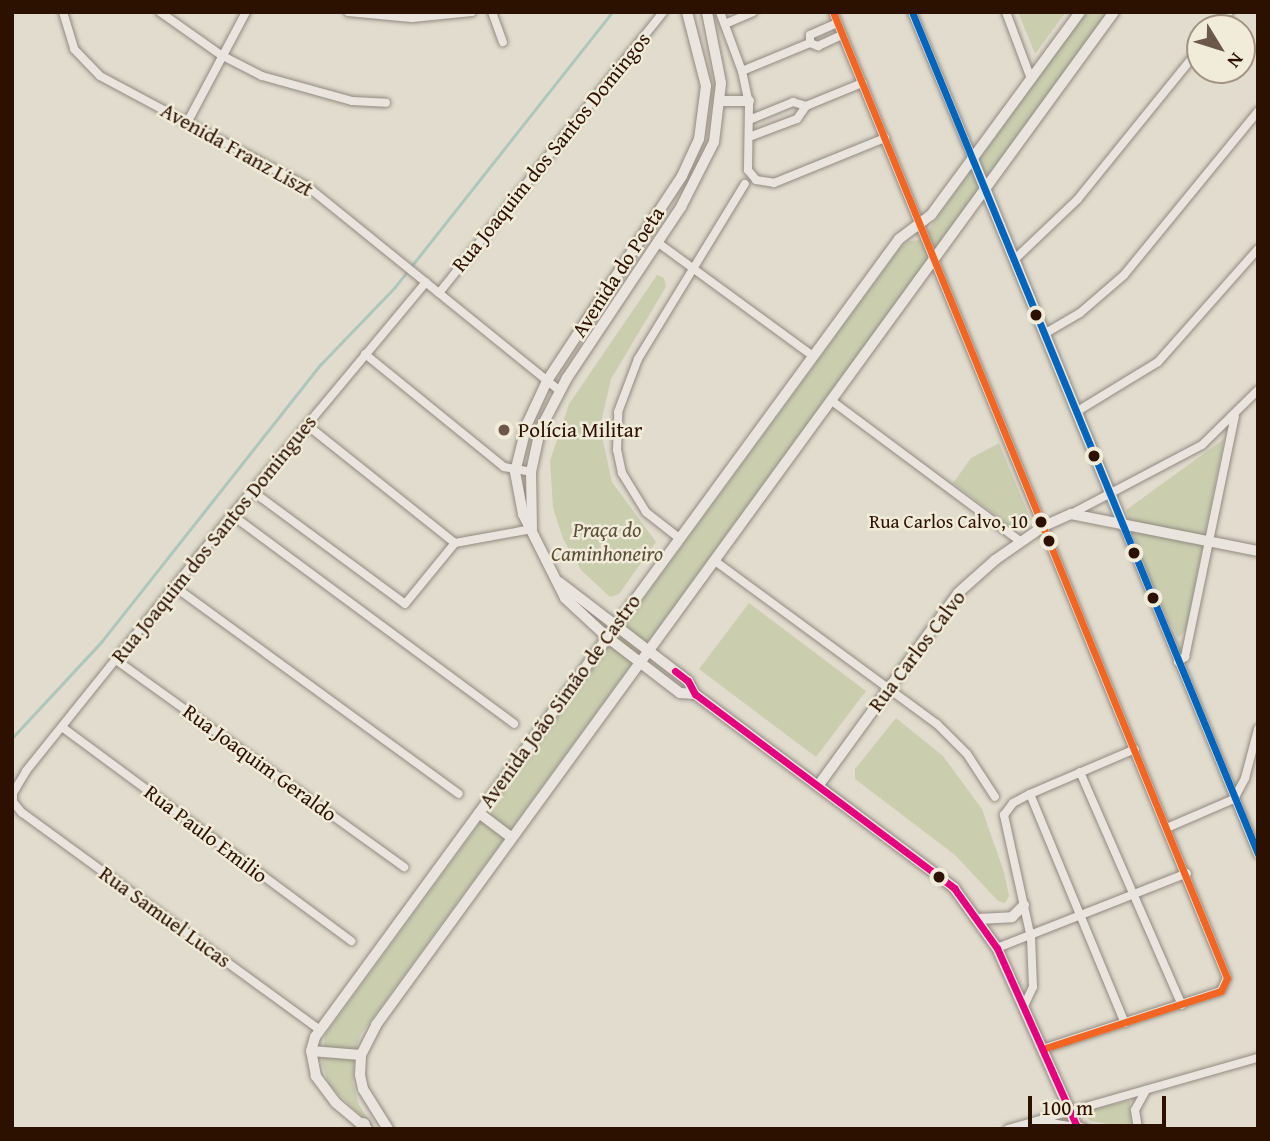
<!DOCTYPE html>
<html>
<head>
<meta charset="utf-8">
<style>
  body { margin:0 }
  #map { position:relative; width:1270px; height:1141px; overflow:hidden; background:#e2dcce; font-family:"Gentium Book Plus",serif }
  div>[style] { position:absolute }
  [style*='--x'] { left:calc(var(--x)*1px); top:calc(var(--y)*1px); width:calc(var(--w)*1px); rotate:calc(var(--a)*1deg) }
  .green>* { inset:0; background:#caceaf }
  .stream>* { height:2.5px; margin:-1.25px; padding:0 1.25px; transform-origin:1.25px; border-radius:1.25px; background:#aec6bb }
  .roads { filter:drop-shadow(0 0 2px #918a80) drop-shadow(0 0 2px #918a80) }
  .minor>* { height:8px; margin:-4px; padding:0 4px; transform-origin:4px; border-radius:4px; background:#e9e5de }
  .tertiary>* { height:10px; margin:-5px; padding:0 5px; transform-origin:5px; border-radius:5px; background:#e9e5de }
  .secondary>* { height:10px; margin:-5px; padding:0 5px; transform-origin:5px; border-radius:5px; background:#e9e5de }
  .trunk>* { height:14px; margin:-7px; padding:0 7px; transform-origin:7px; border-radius:7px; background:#e5e1d9 }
  .bus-1>* { height:7px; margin:-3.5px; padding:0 3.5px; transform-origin:3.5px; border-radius:3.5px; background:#0065bd }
  .bus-2>* { height:7px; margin:-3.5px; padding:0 3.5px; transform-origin:3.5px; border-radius:3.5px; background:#f26522 }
  .bus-3>* { height:7px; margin:-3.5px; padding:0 3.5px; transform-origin:3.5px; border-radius:3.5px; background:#e5007d }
  .dots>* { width:19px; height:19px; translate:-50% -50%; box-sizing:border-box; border:4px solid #f1ebda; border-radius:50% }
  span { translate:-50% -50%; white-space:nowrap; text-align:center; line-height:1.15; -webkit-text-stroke:5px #f1ebda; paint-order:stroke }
  .bus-label { font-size:19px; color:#2c1101 }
  .right { translate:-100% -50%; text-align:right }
  .street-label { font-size:21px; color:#2c1101 }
  .poi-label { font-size:21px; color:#2c1101 }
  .left { translate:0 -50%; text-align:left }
  .park-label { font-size:21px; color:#5c4f35; font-style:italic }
  .frame { position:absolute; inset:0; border:14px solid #2c1101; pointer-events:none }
  .north { position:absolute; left:1186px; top:14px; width:70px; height:70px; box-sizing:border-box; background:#f1ebda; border:2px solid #a29483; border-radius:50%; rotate:128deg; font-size:19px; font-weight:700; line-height:28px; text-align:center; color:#2c1101 }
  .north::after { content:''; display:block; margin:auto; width:24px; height:32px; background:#6c5849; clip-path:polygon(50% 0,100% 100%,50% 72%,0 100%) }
  .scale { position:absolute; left:1028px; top:1096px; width:138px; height:32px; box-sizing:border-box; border:4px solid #2c1101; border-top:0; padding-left:9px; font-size:21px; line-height:24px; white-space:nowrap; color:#2c1101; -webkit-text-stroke:5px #f1ebda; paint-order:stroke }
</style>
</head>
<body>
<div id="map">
  <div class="green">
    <i style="clip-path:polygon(1018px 12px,1066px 12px,1035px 54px)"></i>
    <i style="clip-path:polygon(1086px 12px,1108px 12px,361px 1034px,354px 1054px,353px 1083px,359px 1105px,375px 1129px,329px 1085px,322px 1063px,325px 1035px,900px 248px,908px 241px,921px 240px)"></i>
    <i style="clip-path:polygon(657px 275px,664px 278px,666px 287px,611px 379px,600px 427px,612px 482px,656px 542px,619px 594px,610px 597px,581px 570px,563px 539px,553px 508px,550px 461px,569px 404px)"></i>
    <i style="clip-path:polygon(1224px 439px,1186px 630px,1178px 638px,1151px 584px,1126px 510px)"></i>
    <i style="clip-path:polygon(999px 443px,1031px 520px,1015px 530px,953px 483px,971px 458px)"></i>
    <i style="clip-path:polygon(749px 603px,866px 691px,816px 757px,699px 669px)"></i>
    <i style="clip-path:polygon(896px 718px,943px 756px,982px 809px,1004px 872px,1009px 896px,1005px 903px,998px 901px,955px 855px,855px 779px,855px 769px)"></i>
    <i style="clip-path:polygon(1130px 1101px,1131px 1128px,1090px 1121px,1086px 1116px,1087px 1110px)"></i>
  </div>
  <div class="stream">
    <i style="--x:12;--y:738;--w:132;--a:-47.1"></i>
    <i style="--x:102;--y:641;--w:352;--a:-51.7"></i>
    <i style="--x:320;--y:365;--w:108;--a:-46.1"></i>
    <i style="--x:395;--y:287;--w:350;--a:-51.7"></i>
  </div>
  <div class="roads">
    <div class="minor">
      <i style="--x:63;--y:12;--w:39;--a:73"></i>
      <i style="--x:74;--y:49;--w:37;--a:46"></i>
      <i style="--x:100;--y:76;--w:236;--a:28.1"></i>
      <i style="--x:308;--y:187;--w:324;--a:39"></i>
      <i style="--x:160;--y:12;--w:75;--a:35.2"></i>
      <i style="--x:221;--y:55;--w:46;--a:27.1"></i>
      <i style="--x:262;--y:76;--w:93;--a:15.5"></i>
      <i style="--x:352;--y:101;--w:34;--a:3"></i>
      <i style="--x:348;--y:12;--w:64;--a:5.4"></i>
      <i style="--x:412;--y:18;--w:60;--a:-5.7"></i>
      <i style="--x:492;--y:12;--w:32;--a:70"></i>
      <i style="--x:720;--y:12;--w:63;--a:69.6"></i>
      <i style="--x:742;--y:71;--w:34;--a:78"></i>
      <i style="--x:749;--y:104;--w:66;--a:90.9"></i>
      <i style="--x:748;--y:170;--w:13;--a:51"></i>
      <i style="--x:756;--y:180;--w:18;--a:9"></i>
      <i style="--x:774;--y:183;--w:120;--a:-22.1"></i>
      <i style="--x:833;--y:12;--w:1043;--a:67.81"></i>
      <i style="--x:1227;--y:978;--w:14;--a:115"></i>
      <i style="--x:1221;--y:991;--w:187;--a:162"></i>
      <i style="--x:912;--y:12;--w:159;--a:67.5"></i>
      <i style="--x:1006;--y:12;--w:72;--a:69.5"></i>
      <i style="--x:725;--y:24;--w:30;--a:-23"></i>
      <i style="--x:1216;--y:28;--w:21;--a:-51"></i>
      <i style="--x:810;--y:43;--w:8;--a:-90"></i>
      <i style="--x:810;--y:35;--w:30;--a:-24"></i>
      <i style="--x:742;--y:71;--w:74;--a:-22.4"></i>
      <i style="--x:810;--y:43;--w:9;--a:21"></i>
      <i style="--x:818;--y:46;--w:26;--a:-25"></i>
      <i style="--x:749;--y:120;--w:48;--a:-22.2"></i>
      <i style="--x:793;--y:102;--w:14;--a:17"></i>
      <i style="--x:806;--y:106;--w:61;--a:-22.3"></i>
      <i style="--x:187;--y:123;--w:126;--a:-62"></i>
      <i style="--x:749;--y:137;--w:51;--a:-20.6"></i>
      <i style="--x:797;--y:119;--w:16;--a:-55"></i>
      <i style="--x:657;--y:242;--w:193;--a:36.2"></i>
      <i style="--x:1015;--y:259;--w:86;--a:-43.6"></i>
      <i style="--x:1077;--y:200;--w:196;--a:-51"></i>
      <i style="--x:439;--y:293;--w:359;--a:-51.4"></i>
      <i style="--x:1044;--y:334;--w:42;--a:-30.3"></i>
      <i style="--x:1080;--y:313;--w:58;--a:-40.8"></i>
      <i style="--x:1124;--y:275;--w:212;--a:-50.7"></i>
      <i style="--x:365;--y:354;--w:179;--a:39.1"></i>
      <i style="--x:504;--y:467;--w:27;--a:10"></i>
      <i style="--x:832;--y:401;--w:236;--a:36.7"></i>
      <i style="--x:1076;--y:412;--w:96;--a:-31.4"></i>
      <i style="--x:1158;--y:362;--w:151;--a:-48.5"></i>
      <i style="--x:307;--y:425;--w:189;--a:38.6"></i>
      <i style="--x:252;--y:491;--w:190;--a:36.4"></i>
      <i style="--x:405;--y:604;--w:79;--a:-50.7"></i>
      <i style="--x:455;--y:543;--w:78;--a:-10.3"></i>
      <i style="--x:1071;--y:514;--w:148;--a:-27.8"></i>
      <i style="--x:1202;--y:445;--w:78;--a:-44.5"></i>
      <i style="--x:232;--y:515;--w:351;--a:36.5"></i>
      <i style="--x:1123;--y:525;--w:356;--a:67.7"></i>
      <i style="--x:679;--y:538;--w:42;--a:-141.8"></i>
      <i style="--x:646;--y:512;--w:46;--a:-121.6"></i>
      <i style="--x:622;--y:473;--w:24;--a:-102"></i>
      <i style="--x:617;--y:450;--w:38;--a:-88"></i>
      <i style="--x:618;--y:412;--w:57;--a:-69.3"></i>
      <i style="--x:638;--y:359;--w:205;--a:-58.6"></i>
      <i style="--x:715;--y:561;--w:275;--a:36.3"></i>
      <i style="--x:937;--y:724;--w:42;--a:45"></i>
      <i style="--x:967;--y:754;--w:51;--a:56.9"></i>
      <i style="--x:175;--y:587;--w:351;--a:36.1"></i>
      <i style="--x:116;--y:660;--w:355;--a:35.7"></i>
      <i style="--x:1178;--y:662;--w:9;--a:-36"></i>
      <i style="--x:1185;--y:657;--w:246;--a:-78.3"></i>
      <i style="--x:62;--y:727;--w:360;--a:36.5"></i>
      <i style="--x:1080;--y:772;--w:254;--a:66.4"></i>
      <i style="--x:1030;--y:794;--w:248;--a:67.5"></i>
      <i style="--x:1169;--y:827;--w:71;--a:-23.3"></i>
      <i style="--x:1234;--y:799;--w:24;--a:-62"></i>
      <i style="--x:1245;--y:778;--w:51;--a:-75.1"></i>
      <i style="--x:997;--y:948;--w:204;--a:-21.5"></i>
      <i style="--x:1024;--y:1006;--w:21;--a:-65"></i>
      <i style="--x:1033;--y:987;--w:49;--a:-92.3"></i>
      <i style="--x:1031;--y:938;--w:126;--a:-102.4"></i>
      <i style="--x:1004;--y:815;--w:15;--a:-53"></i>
      <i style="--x:1013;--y:803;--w:19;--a:-28"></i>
      <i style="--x:1030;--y:794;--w:114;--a:-23.2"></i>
      <i style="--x:320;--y:1030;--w:369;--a:-143.9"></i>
      <i style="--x:22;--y:813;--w:14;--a:-129"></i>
      <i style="--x:13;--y:802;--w:9;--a:-90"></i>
      <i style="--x:13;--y:793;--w:26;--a:-59"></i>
      <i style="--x:26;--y:771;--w:329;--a:-51.2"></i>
      <i style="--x:232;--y:515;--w:303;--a:-50.2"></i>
      <i style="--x:1038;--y:1121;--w:39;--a:9"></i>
      <i style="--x:1008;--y:1129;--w:260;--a:-15.9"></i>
      <i style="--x:1138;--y:1129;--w:19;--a:-99"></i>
      <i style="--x:1135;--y:1110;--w:23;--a:-61"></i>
    </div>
    <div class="tertiary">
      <i style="--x:973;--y:159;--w:396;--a:67.7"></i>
      <i style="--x:818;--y:786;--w:238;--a:-54"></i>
      <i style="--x:958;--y:593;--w:50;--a:-41.7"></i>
      <i style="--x:995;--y:560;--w:60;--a:-34.8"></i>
      <i style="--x:1044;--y:526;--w:30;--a:-24"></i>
      <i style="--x:1071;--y:514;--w:191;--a:11.2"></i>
    </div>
    <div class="secondary">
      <i style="--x:687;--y:12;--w:76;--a:75.6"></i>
      <i style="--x:706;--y:86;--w:53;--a:97.5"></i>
      <i style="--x:699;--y:139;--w:41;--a:114.7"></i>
      <i style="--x:682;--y:176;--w:245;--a:123.4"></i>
      <i style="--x:547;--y:381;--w:47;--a:114.9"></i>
      <i style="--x:527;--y:424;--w:49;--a:104"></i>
      <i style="--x:515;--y:472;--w:43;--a:79.2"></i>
      <i style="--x:523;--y:514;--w:94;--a:63.4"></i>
      <i style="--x:565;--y:598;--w:57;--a:42.9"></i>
      <i style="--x:607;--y:637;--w:92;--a:37.5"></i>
      <i style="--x:680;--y:693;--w:15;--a:4"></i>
      <i style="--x:722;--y:101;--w:27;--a:0"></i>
      <i style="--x:532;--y:529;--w:57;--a:-91"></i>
      <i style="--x:531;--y:472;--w:43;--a:-77.9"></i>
      <i style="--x:540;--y:430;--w:59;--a:-62.6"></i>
      <i style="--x:567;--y:378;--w:206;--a:-56.3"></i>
      <i style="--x:681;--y:207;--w:73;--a:-63.1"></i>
      <i style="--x:714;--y:142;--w:59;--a:-83.2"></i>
      <i style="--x:721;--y:83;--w:72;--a:-101.2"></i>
      <i style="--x:559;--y:582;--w:163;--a:37.5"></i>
      <i style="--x:688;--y:681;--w:15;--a:62"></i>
      <i style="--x:695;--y:694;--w:324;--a:36.8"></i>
      <i style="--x:954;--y:888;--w:74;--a:54.4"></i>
      <i style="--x:997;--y:948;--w:196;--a:65.9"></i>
      <i style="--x:1077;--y:1127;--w:7;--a:16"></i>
      <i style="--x:479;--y:813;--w:41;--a:37.1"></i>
      <i style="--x:978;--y:919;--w:34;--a:-3"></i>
      <i style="--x:1012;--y:917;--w:17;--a:-45"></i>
      <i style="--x:311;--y:1051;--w:50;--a:4.6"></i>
      <i style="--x:367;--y:1129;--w:40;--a:-140"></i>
      <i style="--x:336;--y:1103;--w:34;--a:-127"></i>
      <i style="--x:316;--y:1076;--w:25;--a:-101"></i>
      <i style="--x:311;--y:1051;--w:15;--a:-74"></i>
      <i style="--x:315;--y:1037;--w:989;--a:-53.8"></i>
      <i style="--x:899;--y:239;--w:40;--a:-37"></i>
      <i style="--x:931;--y:215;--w:252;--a:-53.7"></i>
      <i style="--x:388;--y:1129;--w:47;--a:-122"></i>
      <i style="--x:363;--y:1089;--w:14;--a:-102"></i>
      <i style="--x:360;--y:1075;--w:20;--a:-87"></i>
      <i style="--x:361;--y:1055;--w:34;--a:-63"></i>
      <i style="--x:376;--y:1025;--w:1253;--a:-53.93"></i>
    </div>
    <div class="trunk">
      <i style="--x:363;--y:1125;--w:4;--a:90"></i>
    </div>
  </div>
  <div class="bus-1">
    <i style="--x:912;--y:12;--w:910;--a:67.66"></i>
  </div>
  <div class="bus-2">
    <i style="--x:833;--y:12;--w:1043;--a:67.81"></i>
    <i style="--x:1227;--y:978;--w:14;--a:115"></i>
    <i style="--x:1221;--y:991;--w:187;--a:162"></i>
  </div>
  <div class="bus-3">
    <i style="--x:675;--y:671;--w:16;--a:38"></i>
    <i style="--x:688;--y:681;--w:15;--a:62"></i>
    <i style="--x:695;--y:694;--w:324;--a:36.8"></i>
    <i style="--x:954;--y:888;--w:74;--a:54.4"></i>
    <i style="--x:997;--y:948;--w:196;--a:65.9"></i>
  </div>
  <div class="dots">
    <i style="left:1036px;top:315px;background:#2c1101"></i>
    <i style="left:504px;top:430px;background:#6c5849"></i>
    <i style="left:1094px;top:456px;background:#2c1101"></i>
    <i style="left:1041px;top:522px;background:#2c1101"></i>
    <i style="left:1049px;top:541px;background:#2c1101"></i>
    <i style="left:1134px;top:553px;background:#2c1101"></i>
    <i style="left:1153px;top:598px;background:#2c1101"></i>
    <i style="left:939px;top:877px;background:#2c1101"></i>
  </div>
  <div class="bus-label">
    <span class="right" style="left:1028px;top:522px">Rua Carlos Calvo, 10</span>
  </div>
  <div class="street-label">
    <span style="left:237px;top:150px;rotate:29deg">Avenida Franz Liszt</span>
    <span style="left:551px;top:152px;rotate:-51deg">Rua Joaquim dos Santos Domingos</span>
    <span style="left:618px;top:272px;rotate:-57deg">Avenida do Poeta</span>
    <span style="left:214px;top:539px;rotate:-51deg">Rua Joaquim dos Santos Domingues</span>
    <span style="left:917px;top:651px;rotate:-53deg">Rua Carlos Calvo</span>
    <span style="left:560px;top:701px;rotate:-54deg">Avenida João Simão de Castro</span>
    <span style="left:260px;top:763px;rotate:36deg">Rua Joaquim Geraldo</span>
    <span style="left:206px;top:834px;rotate:37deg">Rua Paulo Emilio</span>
    <span style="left:165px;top:917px;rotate:36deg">Rua Samuel Lucas</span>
  </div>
  <div class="poi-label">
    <span class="left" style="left:518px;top:430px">Polícia Militar</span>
  </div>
  <div class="park-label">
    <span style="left:607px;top:542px">Praça do<br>Caminhoneiro</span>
  </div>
  <div class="frame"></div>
  <div class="north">N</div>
  <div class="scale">100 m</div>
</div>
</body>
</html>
